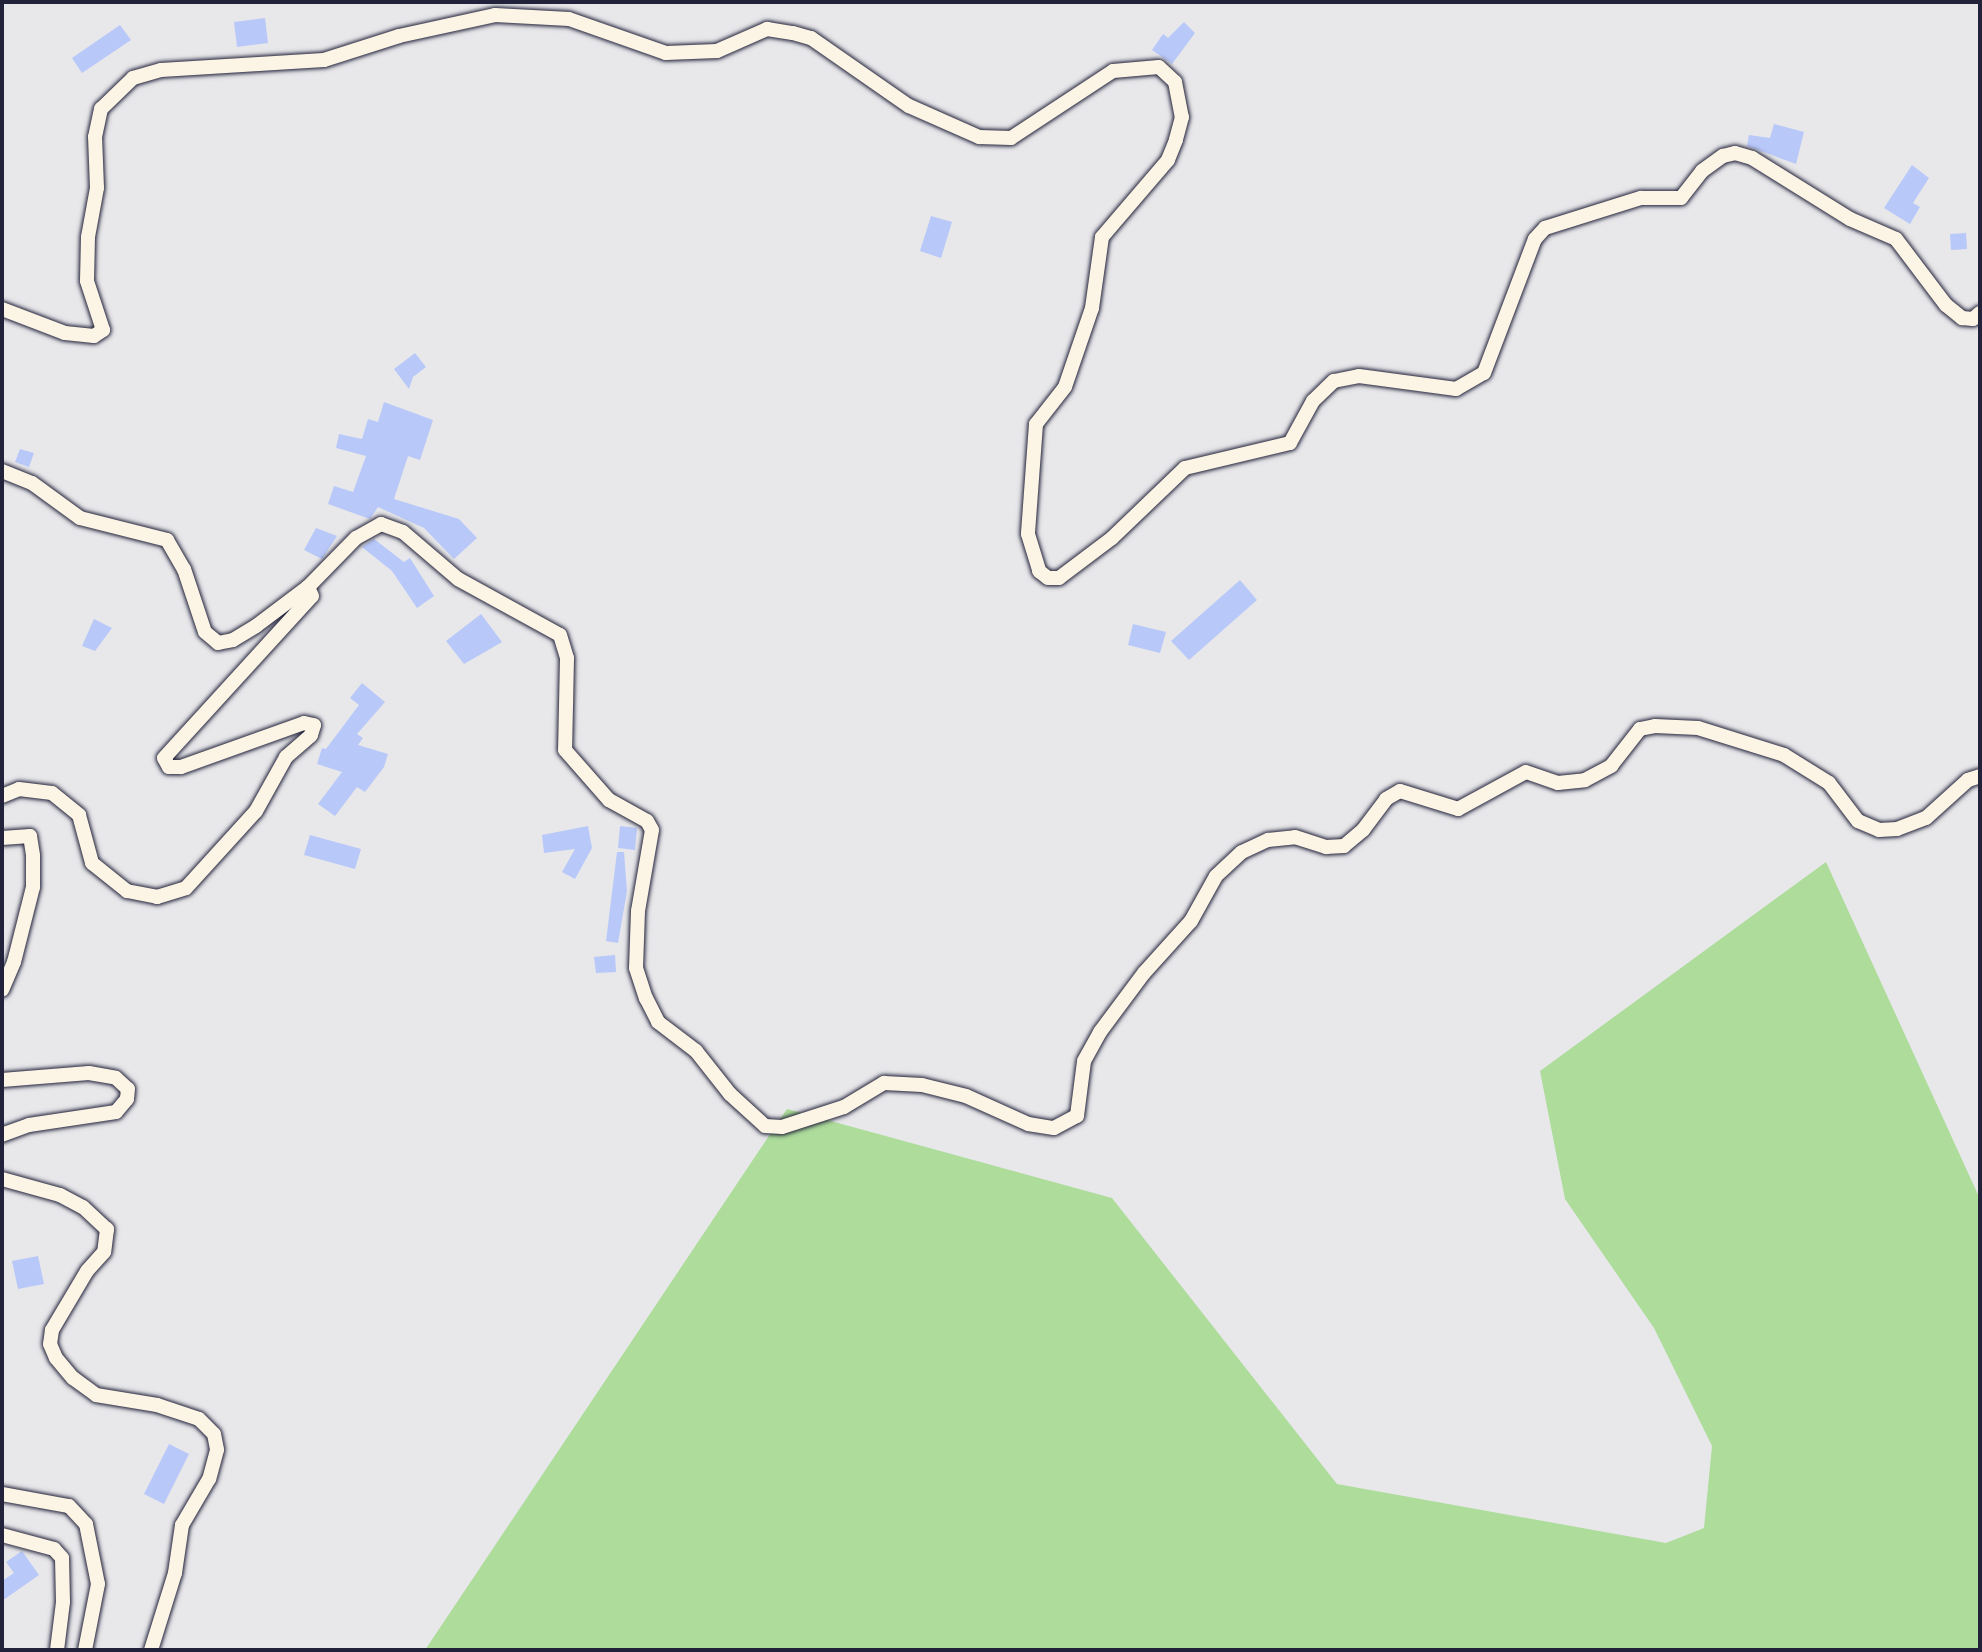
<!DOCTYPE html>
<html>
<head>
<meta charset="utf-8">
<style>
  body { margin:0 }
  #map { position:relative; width:1982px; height:1652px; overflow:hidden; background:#e8e8eb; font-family:Itim,sans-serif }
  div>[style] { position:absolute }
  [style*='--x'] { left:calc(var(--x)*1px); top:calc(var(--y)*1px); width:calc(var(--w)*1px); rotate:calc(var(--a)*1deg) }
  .green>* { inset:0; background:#addc9b }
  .building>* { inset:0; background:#b8c8f8 }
  .roads { filter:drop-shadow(0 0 2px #22223b) drop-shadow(0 0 2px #22223b) }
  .street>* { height:14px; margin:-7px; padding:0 7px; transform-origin:7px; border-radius:7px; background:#fcf5e5 }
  span { translate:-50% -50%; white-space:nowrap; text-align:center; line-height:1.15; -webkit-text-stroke:7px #fcf5e5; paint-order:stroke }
  .frame { position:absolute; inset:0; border:4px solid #22223b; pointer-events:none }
</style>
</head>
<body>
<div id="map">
  <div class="green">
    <i style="clip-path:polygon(1826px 862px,1980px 1199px,1980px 1650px,425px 1650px,787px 1109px,1112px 1198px,1337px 1484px,1666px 1543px,1704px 1528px,1712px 1446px,1654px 1328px,1565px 1199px,1540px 1071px)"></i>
  </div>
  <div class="building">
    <i style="clip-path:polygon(265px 18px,268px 43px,237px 47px,234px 22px)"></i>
    <i style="clip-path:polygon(1184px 22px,1195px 33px,1172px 64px,1152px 50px,1163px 34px,1168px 38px)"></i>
    <i style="clip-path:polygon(120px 25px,131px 40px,82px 73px,72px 58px)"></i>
    <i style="clip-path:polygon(1774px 124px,1804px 132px,1796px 164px,1747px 146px,1749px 135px,1770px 138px)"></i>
    <i style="clip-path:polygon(1912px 165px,1929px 178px,1913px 203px,1920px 207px,1910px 224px,1884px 208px)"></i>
    <i style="clip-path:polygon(931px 216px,952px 222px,941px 258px,920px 251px)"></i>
    <i style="clip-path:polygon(1966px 233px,1967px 249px,1951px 250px,1950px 234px)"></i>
    <i style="clip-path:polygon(415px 353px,426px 367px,413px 377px,409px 389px,394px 369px)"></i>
    <i style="clip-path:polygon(384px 402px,433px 420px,420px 460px,408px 456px,394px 499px,459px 519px,477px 538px,454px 559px,424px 528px,378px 507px,370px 519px,328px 504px,334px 486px,353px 492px,366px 456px,336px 448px,339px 434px,362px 439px,368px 419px,378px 422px)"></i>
    <i style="clip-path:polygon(20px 449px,34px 453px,29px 467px,15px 462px)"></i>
    <i style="clip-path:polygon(316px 528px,337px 536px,322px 559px,304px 550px)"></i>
    <i style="clip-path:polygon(374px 539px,404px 562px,410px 558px,434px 596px,417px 608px,392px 571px,362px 547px)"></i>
    <i style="clip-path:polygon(1240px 580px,1257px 600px,1189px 660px,1171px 641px)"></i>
    <i style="clip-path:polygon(481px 614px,502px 642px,464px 664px,446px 641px)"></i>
    <i style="clip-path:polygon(94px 619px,112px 628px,95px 651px,82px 646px)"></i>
    <i style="clip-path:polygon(1133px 624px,1166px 632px,1160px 653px,1128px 645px)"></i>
    <i style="clip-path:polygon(362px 683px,385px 702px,357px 734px,363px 738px,358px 745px,388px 754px,384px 767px,365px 792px,357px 787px,335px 816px,318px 804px,342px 772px,317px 764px,322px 748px,326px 749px,359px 705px,350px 698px)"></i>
    <i style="clip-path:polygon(588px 826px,592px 848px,575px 879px,562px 872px,575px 849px,544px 853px,542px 835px)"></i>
    <i style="clip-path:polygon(620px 826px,637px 828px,635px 850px,618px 848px)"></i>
    <i style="clip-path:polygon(310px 835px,361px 849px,355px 869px,304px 855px)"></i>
    <i style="clip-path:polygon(617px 852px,624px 852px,627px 891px,618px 943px,606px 941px)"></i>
    <i style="clip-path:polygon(615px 955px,616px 972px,596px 973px,594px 957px)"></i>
    <i style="clip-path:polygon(38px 1256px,44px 1284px,18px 1289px,12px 1261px)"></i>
    <i style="clip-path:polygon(169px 1444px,189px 1454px,164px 1504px,144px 1494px)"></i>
    <i style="clip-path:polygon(22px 1551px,39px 1575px,2px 1601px,2px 1581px,14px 1573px,6px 1562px)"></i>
  </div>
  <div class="roads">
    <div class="street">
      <i style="--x:2;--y:309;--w:67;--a:20.9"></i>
      <i style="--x:65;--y:333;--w:29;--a:6"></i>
      <i style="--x:94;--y:336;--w:11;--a:-34"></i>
      <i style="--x:103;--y:330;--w:52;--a:-108.1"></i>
      <i style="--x:87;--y:281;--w:44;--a:-88.7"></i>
      <i style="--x:88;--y:237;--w:50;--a:-79.6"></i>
      <i style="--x:97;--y:188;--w:51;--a:-92.2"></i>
      <i style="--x:95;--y:137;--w:29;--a:-78"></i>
      <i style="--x:101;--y:109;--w:45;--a:-44.1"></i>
      <i style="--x:133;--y:78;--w:29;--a:-16"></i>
      <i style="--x:161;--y:70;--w:163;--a:-3.5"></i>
      <i style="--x:324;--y:60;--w:79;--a:-17.7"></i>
      <i style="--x:399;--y:36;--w:98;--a:-12.3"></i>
      <i style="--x:495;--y:15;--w:74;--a:3.1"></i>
      <i style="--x:569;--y:19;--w:103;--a:19.3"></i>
      <i style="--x:666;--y:53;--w:51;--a:-2.2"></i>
      <i style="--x:717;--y:51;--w:55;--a:-23.7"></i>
      <i style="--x:767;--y:29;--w:26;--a:9"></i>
      <i style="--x:793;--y:33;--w:19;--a:16"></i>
      <i style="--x:811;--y:38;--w:119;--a:34.8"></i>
      <i style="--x:909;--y:106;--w:77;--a:23.9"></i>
      <i style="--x:979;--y:137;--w:32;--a:2"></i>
      <i style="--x:1011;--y:138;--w:122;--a:-33.3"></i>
      <i style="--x:1113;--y:71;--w:46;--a:-5"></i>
      <i style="--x:1159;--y:67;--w:22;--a:43"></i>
      <i style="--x:1175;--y:82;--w:36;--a:79"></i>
      <i style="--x:1182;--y:117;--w:24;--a:105"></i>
      <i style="--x:1176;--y:140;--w:22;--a:112"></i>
      <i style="--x:1168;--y:160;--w:101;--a:130.6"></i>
      <i style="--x:1102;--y:237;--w:72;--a:98"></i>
      <i style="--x:1092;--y:308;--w:83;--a:108.9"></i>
      <i style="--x:1065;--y:387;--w:47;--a:128.1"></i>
      <i style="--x:1036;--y:424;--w:110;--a:94.2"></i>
      <i style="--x:1028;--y:534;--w:39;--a:73"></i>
      <i style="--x:1039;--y:571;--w:11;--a:38"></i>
      <i style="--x:1048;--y:578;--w:11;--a:0"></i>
      <i style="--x:1059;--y:578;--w:66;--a:-37"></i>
      <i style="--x:1112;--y:538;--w:101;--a:-43.8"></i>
      <i style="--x:1185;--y:468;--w:108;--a:-13.4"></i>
      <i style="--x:1290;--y:443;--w:48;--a:-61.3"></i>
      <i style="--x:1313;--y:401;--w:29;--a:-44"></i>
      <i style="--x:1334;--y:381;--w:25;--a:-11"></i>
      <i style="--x:1359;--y:376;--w:98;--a:7.6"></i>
      <i style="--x:1456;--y:389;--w:32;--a:-30"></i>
      <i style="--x:1484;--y:373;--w:143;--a:-69.2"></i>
      <i style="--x:1535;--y:239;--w:15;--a:-48"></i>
      <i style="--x:1545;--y:228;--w:101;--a:-17.4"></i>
      <i style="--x:1641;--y:198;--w:40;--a:0"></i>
      <i style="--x:1681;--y:198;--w:34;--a:-52"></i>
      <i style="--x:1702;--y:171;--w:26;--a:-36"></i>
      <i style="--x:1723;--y:156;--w:12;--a:-14"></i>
      <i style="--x:1735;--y:153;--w:18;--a:16"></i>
      <i style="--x:1752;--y:158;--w:115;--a:31.9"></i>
      <i style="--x:1850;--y:219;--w:50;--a:23.5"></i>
      <i style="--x:1896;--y:239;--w:83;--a:52.9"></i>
      <i style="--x:1946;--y:305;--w:21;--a:39"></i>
      <i style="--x:1962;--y:318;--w:11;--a:5"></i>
      <i style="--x:1973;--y:319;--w:9;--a:-41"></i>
      <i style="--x:2;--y:471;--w:32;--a:22"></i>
      <i style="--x:32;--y:483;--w:59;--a:36.1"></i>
      <i style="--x:80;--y:518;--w:90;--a:14.2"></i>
      <i style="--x:167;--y:540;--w:34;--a:60"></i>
      <i style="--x:184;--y:569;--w:66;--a:71.6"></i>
      <i style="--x:205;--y:632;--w:17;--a:40"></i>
      <i style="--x:218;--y:643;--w:15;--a:-11"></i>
      <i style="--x:233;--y:640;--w:27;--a:-31"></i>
      <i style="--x:256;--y:626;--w:65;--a:-36.9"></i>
      <i style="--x:308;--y:587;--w:69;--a:-45.6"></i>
      <i style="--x:356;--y:538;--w:29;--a:-29"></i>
      <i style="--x:381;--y:524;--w:23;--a:20"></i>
      <i style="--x:403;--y:532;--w:72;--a:40.5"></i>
      <i style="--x:458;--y:579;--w:116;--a:28.8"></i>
      <i style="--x:560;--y:635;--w:24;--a:73"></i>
      <i style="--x:567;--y:658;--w:92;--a:91.2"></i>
      <i style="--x:565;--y:750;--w:67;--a:48.7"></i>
      <i style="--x:609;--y:800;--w:43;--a:28.9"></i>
      <i style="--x:647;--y:821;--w:10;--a:61"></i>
      <i style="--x:652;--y:830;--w:82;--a:99.8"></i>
      <i style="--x:638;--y:911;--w:57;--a:92"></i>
      <i style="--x:636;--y:968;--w:32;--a:72"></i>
      <i style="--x:646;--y:998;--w:27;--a:63"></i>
      <i style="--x:658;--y:1022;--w:48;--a:37.3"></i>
      <i style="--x:696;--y:1051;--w:55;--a:51.7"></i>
      <i style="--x:730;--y:1094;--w:47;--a:42.4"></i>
      <i style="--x:765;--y:1126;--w:17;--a:3"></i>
      <i style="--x:782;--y:1127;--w:65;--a:-17.9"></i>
      <i style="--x:844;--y:1107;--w:47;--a:-31"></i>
      <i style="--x:884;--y:1083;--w:38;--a:3"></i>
      <i style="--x:922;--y:1085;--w:45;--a:14"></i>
      <i style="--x:966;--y:1096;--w:68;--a:24.3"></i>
      <i style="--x:1028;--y:1124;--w:26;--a:9"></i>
      <i style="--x:1054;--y:1128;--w:26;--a:-28"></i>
      <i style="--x:1077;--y:1116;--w:55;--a:-82.7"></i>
      <i style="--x:1084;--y:1061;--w:33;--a:-61"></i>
      <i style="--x:1100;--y:1032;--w:74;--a:-53.3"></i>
      <i style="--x:1144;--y:973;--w:70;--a:-47.9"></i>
      <i style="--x:1191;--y:921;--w:51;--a:-60.9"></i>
      <i style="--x:1216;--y:876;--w:35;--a:-43"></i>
      <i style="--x:1242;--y:852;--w:29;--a:-25"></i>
      <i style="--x:1268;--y:840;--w:27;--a:-6"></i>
      <i style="--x:1295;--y:837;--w:33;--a:18"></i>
      <i style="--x:1326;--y:847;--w:18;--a:-3"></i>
      <i style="--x:1344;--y:846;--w:25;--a:-40"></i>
      <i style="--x:1363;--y:830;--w:39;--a:-53"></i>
      <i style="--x:1386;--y:799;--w:16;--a:-30"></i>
      <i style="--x:1400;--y:791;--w:61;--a:17.2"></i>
      <i style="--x:1458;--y:809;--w:77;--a:-28.6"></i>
      <i style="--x:1526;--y:772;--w:34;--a:19"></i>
      <i style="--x:1558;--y:783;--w:27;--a:-6"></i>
      <i style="--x:1585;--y:780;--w:30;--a:-28"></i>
      <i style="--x:1611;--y:766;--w:47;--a:-51.9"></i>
      <i style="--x:1640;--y:729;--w:15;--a:-11"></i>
      <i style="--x:1655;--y:726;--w:43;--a:2.7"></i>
      <i style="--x:1698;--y:728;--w:90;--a:17.4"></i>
      <i style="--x:1784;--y:755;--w:53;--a:31.9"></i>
      <i style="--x:1829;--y:783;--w:48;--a:52.7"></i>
      <i style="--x:1858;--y:821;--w:23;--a:23"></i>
      <i style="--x:1879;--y:830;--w:18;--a:-3"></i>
      <i style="--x:1897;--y:829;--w:31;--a:-21"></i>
      <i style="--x:1926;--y:818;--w:57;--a:-42.1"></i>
      <i style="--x:1968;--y:780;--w:13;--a:-18"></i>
      <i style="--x:2;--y:796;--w:18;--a:-22"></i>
      <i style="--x:19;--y:789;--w:33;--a:7"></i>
      <i style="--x:52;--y:793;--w:35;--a:39"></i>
      <i style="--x:79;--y:815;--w:50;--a:74.8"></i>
      <i style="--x:92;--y:863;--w:45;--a:38.7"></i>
      <i style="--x:127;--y:891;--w:31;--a:11"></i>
      <i style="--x:157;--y:897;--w:30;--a:-17"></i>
      <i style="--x:186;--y:888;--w:104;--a:-47.7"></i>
      <i style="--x:256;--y:811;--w:62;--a:-60.9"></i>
      <i style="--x:286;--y:757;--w:33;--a:-41"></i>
      <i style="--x:311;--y:735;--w:10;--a:-73"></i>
      <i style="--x:314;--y:725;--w:10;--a:-169"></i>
      <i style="--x:304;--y:723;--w:131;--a:160.3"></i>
      <i style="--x:181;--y:767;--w:12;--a:180"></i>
      <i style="--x:169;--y:767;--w:10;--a:-119"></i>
      <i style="--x:164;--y:758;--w:219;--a:-47.6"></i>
      <i style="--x:312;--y:596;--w:10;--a:-114"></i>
      <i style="--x:2;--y:838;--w:28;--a:-4"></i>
      <i style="--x:30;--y:836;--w:20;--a:81"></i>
      <i style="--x:33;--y:856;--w:31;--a:90"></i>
      <i style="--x:33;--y:887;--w:77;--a:104.2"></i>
      <i style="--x:14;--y:962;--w:30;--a:113"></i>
      <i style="--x:2;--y:1080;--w:87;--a:-4.6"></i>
      <i style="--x:89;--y:1073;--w:27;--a:10"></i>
      <i style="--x:116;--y:1078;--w:16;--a:43"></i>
      <i style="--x:128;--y:1089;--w:10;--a:96"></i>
      <i style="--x:127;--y:1099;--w:17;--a:130"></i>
      <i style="--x:116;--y:1112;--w:88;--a:171.5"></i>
      <i style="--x:29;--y:1125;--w:29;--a:160"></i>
      <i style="--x:2;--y:1179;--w:60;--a:15.4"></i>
      <i style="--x:60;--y:1195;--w:26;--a:28"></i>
      <i style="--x:83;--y:1207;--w:33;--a:43"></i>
      <i style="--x:107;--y:1229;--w:23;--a:97"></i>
      <i style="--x:104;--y:1252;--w:25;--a:132"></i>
      <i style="--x:87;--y:1271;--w:69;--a:120.7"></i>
      <i style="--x:52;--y:1330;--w:14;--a:98"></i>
      <i style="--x:50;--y:1344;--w:15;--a:67"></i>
      <i style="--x:56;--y:1358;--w:26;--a:50"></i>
      <i style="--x:73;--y:1378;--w:29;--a:36"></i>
      <i style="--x:96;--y:1395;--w:62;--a:9.3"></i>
      <i style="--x:157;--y:1405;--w:44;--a:18.4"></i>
      <i style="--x:199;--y:1419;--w:21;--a:45"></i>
      <i style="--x:214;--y:1434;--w:16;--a:79"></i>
      <i style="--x:217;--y:1450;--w:30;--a:105"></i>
      <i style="--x:209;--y:1479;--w:53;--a:120.4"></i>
      <i style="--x:182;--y:1525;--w:49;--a:98.3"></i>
      <i style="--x:175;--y:1573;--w:81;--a:107.3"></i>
      <i style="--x:2;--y:1494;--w:68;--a:10.2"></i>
      <i style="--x:69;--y:1506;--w:25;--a:47"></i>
      <i style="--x:86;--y:1524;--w:61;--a:78.7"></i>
      <i style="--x:98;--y:1584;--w:67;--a:101.1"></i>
      <i style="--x:2;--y:1535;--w:54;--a:15.1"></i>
      <i style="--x:54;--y:1549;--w:12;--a:48"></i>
      <i style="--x:62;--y:1558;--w:44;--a:88.7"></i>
      <i style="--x:63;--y:1602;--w:48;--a:97.1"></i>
    </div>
  </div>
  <div class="frame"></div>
</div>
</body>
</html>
